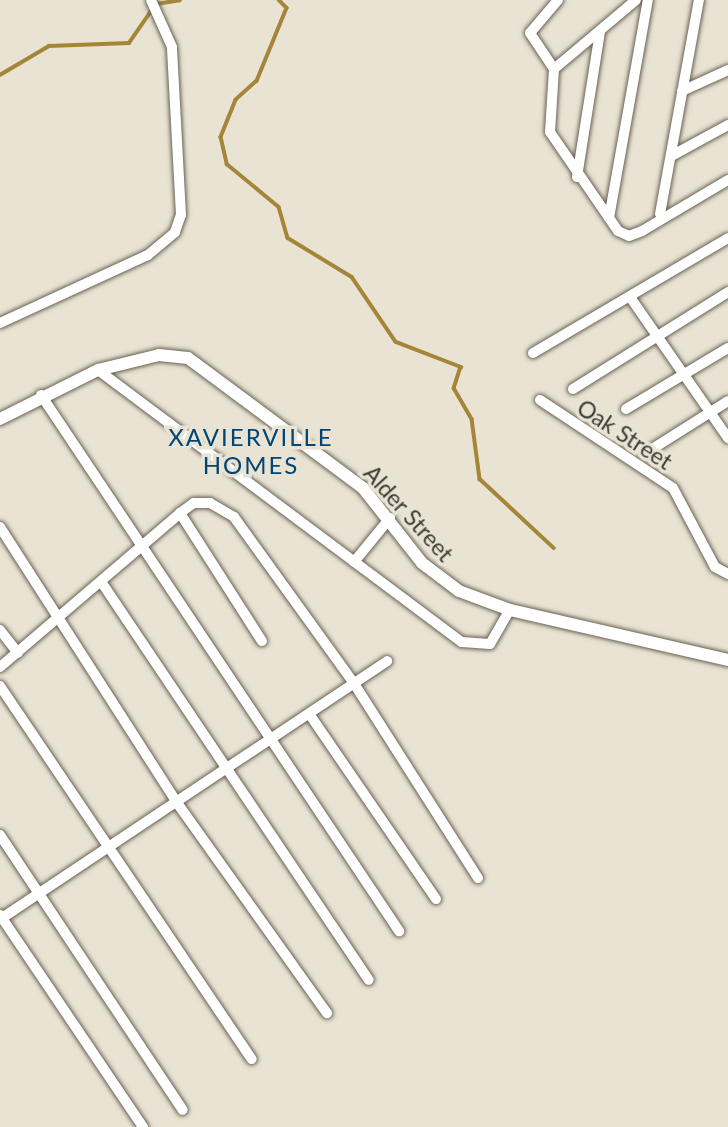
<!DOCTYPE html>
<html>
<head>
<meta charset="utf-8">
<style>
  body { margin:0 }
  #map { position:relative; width:728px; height:1127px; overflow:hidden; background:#e9e3d3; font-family:Lato,sans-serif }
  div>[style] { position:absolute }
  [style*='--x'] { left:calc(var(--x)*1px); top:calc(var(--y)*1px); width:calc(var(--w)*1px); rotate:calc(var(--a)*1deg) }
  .stream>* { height:3.5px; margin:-1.75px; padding:0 1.75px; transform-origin:1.75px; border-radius:1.75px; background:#a58639 }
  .roads { filter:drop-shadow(0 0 2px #686255) drop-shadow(0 0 2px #686255) }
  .minor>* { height:10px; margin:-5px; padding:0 5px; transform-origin:5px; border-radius:5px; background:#fff }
  .tertiary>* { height:12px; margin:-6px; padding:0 6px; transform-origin:6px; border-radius:6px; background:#fff }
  span { translate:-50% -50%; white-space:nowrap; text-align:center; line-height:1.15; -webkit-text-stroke:7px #e9e3d3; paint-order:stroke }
  .street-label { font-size:23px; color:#3e3c36 }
  .neighbourhood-label { font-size:24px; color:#004574; letter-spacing:2px }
</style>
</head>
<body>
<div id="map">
  <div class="stream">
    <i style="--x:279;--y:0;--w:11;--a:45"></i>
    <i style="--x:287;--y:8;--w:79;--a:112.3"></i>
    <i style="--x:257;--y:81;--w:28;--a:138"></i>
    <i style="--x:236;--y:100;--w:40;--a:112"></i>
    <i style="--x:221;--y:137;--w:28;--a:77"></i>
    <i style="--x:227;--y:164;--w:67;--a:39.6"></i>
    <i style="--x:279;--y:207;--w:32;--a:74"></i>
    <i style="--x:288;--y:238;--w:75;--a:31.4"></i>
    <i style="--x:352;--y:277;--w:78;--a:55.9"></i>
    <i style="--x:396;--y:342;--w:70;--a:21"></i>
    <i style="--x:461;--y:367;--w:22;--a:108"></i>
    <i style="--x:454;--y:388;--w:36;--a:60"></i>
    <i style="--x:472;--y:419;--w:61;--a:82.4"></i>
    <i style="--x:480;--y:479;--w:101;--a:43"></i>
    <i style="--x:0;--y:75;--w:57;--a:-30.6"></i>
    <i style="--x:49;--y:46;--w:80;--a:-2.1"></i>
    <i style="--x:129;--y:43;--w:47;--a:-55.3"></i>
    <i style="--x:156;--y:4;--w:24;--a:-9"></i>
  </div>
  <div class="roads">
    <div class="minor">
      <i style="--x:558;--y:0;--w:43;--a:130.3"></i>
      <i style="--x:530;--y:33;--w:43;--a:56.3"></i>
      <i style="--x:554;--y:69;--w:107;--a:-40.1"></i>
      <i style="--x:554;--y:69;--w:63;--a:93.6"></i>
      <i style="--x:550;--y:132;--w:120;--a:55.5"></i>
      <i style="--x:618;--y:231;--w:12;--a:24"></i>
      <i style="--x:629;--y:236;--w:14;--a:-21"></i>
      <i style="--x:642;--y:231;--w:100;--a:-30.7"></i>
      <i style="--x:682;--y:91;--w:51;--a:-24.5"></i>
      <i style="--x:673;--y:155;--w:63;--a:-28.6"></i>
      <i style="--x:577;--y:177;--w:148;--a:-81"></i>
      <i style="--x:660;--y:214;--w:218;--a:-79.7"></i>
      <i style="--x:609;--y:218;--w:221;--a:-79.9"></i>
      <i style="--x:630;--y:297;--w:172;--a:55.2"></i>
      <i style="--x:0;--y:323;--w:163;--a:-24.7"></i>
      <i style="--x:148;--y:255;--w:35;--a:-40"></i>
      <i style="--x:175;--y:232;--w:18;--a:-71"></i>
      <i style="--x:181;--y:215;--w:168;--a:-93.1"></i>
      <i style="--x:172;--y:47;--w:51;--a:-114.1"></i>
      <i style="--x:533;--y:353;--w:226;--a:-30.5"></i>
      <i style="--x:98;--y:370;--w:454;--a:36.8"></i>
      <i style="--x:462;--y:642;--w:28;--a:4"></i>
      <i style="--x:490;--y:644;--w:39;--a:-60"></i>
      <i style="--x:573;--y:389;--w:183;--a:-32"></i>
      <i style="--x:41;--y:395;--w:645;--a:56.26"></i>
      <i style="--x:540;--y:400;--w:159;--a:33.5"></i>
      <i style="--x:673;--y:488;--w:89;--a:62"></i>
      <i style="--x:715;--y:567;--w:15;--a:28"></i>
      <i style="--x:626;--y:409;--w:119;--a:-30.9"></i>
      <i style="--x:649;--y:451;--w:93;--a:-32.3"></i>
      <i style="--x:180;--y:513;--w:152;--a:57.4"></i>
      <i style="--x:0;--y:527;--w:324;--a:57.3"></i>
      <i style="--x:175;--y:800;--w:262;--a:54.5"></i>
      <i style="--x:354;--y:562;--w:57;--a:-50.7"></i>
      <i style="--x:102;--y:583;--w:478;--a:56.1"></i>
      <i style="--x:0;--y:630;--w:29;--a:52"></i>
      <i style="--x:0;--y:667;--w:237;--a:-40.5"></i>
      <i style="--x:180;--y:513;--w:17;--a:-36"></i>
      <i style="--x:194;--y:503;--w:16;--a:0"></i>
      <i style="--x:210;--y:503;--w:28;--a:30"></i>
      <i style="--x:234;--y:517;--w:207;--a:54.2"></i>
      <i style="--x:355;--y:685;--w:229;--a:57.5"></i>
      <i style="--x:0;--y:686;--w:450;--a:56"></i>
      <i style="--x:310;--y:715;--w:223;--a:55.6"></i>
      <i style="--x:0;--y:835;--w:330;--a:56.4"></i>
      <i style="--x:0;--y:915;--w:256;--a:56"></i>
      <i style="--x:2;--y:918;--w:463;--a:-33.7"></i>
    </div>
    <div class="tertiary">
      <i style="--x:0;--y:419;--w:110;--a:-26.6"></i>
      <i style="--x:98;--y:370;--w:63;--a:-13.8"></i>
      <i style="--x:159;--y:355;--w:29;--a:6"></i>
      <i style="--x:188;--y:358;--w:218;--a:36.6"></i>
      <i style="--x:363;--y:488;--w:95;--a:51.8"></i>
      <i style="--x:422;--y:563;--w:46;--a:37.1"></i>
      <i style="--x:459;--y:591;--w:54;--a:20.4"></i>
      <i style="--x:510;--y:610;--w:224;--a:12.9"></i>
    </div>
  </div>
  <div class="street-label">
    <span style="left:625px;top:434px;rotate:33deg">Oak Street</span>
    <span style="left:409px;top:513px;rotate:48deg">Alder Street</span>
  </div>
  <div class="neighbourhood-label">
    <span style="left:251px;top:451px">XAVIERVILLE<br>HOMES</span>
  </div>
</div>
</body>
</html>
